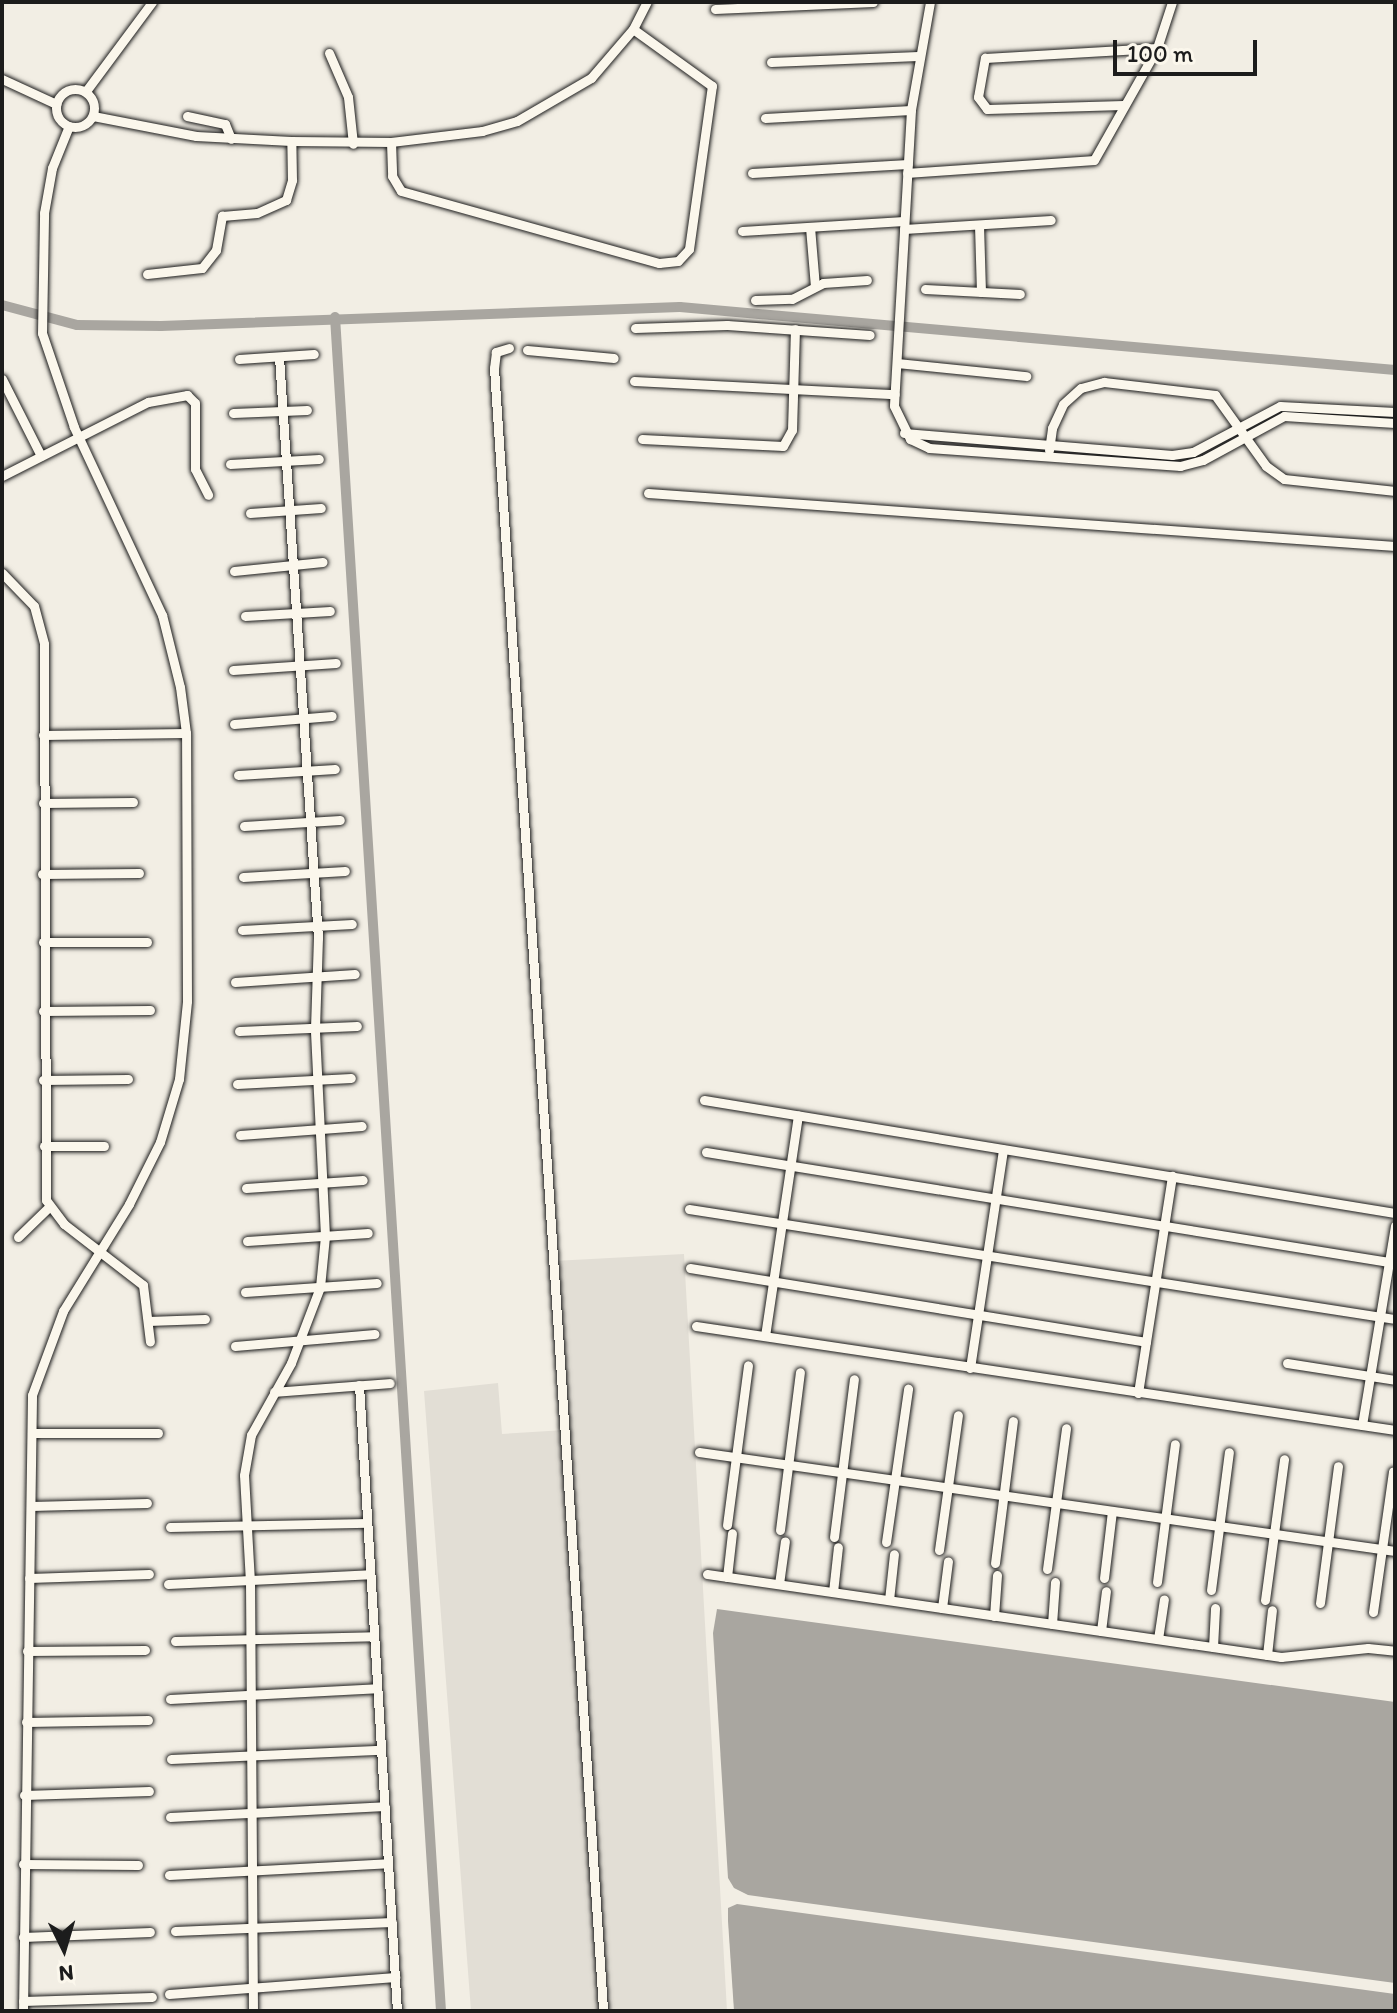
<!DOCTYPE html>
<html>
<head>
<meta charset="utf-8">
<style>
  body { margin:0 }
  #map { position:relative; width:1397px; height:2013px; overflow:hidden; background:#f2eee4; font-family:Itim,sans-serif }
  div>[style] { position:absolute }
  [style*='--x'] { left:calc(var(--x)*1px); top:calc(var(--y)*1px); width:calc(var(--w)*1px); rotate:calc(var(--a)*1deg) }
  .built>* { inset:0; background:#e2ded5 }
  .water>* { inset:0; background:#a9a6a0 }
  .canal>* { height:10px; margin:-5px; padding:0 5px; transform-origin:5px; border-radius:5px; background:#a9a6a0 }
  .roads { filter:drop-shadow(0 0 2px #1c1c1c) drop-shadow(0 0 2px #1c1c1c) }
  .street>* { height:9px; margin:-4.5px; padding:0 4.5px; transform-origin:4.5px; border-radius:4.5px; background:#fbf7ec }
  .street>.ring { margin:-4.5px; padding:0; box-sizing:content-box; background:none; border:9px solid #fbf7ec; border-radius:50% }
  span { translate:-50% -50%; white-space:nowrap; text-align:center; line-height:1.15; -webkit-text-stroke:6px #fbf7ec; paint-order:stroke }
  .frame { position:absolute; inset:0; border:4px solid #1c1c1c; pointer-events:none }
  .north { position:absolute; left:24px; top:1909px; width:80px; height:80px; -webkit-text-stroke:6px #fbf7ec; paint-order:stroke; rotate:175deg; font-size:22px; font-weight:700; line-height:32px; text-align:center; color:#1c1c1c }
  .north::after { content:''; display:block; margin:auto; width:28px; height:36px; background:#1c1c1c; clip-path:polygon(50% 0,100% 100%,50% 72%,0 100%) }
  .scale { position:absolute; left:1113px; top:40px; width:144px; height:36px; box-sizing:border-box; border:4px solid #1c1c1c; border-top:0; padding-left:10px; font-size:24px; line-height:28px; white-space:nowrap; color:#1c1c1c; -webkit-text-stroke:6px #fbf7ec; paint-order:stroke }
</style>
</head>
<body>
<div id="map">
  <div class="built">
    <i style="clip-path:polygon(684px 1254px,727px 2011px,471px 2011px,424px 1391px,498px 1383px,502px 1434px,565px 1430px,554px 1261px)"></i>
  </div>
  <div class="water">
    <i style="clip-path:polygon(717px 1609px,1395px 1702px,1395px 1983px,748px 1895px,734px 1888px,728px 1878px,713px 1633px)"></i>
    <i style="clip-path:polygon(737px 1904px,1395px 1994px,1395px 2011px,734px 2011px,728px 1921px,728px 1908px)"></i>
  </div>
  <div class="canal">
    <i style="--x:2;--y:305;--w:78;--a:14.9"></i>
    <i style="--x:77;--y:325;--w:84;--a:0.7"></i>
    <i style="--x:161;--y:326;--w:519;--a:-2.1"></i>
    <i style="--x:680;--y:307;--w:718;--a:5.04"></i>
    <i style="--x:335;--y:317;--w:1697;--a:86.42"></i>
  </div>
  <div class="roads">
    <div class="street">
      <i style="--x:930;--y:2;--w:110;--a:100"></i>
      <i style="--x:911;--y:110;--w:296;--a:93.3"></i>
      <i style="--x:894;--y:406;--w:37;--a:64"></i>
      <i style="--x:910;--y:439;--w:21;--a:25"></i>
      <i style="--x:929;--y:448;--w:252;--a:4.1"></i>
      <i style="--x:1180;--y:466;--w:24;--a:-15"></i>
      <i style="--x:1203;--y:460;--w:92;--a:-28.5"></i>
      <i style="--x:1284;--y:416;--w:111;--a:3.6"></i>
      <i style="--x:715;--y:9;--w:158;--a:-2.5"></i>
      <i style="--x:329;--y:53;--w:48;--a:66.6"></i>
      <i style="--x:348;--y:97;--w:47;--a:83.9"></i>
      <i style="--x:771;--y:62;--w:147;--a:-2.3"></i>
      <i style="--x:2;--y:79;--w:60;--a:24.8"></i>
      <i class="ring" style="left:56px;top:89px;width:29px;height:29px"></i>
      <i style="--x:86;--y:91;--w:111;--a:-53.4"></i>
      <i style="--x:1123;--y:105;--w:136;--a:178.3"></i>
      <i style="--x:987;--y:109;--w:15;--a:-127"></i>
      <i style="--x:978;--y:97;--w:40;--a:-80"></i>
      <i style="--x:985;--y:58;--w:172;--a:-3.3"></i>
      <i style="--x:93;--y:116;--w:105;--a:11"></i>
      <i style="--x:196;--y:136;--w:95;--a:3"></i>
      <i style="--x:291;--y:141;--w:100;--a:0.6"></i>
      <i style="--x:391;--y:142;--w:92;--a:-6.9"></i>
      <i style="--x:482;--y:131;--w:36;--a:-16"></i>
      <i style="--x:517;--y:121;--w:86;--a:-30.2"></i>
      <i style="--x:591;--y:78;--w:65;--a:-49.4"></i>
      <i style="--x:633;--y:29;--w:30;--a:-63"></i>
      <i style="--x:187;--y:116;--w:39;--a:12"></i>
      <i style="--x:225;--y:124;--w:16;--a:68"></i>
      <i style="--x:765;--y:118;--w:146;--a:-3.1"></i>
      <i style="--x:391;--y:142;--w:34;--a:88"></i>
      <i style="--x:392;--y:176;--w:17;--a:59"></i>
      <i style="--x:401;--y:191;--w:268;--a:15.6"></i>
      <i style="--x:659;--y:263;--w:19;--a:-6"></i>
      <i style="--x:678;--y:261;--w:16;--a:-47"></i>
      <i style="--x:689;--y:249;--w:165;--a:-82"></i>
      <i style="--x:712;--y:86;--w:97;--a:-144.2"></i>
      <i style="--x:752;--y:173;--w:156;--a:-3.3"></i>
      <i style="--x:907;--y:173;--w:187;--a:-4"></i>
      <i style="--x:1094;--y:160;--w:129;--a:-60.6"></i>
      <i style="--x:1157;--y:48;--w:48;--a:-71.9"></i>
      <i style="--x:979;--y:225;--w:67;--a:88.3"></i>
      <i style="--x:810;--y:227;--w:59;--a:85.2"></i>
      <i style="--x:904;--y:229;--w:147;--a:-3.5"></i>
      <i style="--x:742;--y:231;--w:162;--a:-3.5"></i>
      <i style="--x:147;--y:274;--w:55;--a:-6.2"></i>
      <i style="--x:202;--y:268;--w:23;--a:-52"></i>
      <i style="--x:216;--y:250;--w:35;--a:-80"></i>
      <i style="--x:222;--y:216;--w:35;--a:-5"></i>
      <i style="--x:257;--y:213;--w:32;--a:-24"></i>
      <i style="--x:286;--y:200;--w:21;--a:-73"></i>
      <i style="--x:292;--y:180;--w:39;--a:-91"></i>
      <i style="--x:925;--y:289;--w:95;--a:3"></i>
      <i style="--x:755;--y:300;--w:37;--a:-2"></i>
      <i style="--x:792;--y:299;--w:35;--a:-27"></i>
      <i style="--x:823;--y:283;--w:44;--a:-3.9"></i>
      <i style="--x:635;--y:328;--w:92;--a:-1.9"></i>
      <i style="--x:727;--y:325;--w:143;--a:4"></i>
      <i style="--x:509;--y:348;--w:14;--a:163"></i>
      <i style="--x:496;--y:352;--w:16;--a:97"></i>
      <i style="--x:494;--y:368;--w:1647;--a:86.2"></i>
      <i style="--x:527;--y:350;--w:87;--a:5.3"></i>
      <i style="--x:239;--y:359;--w:75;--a:-3.8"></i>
      <i style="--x:897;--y:363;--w:130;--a:5.8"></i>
      <i style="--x:2;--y:379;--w:86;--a:63.1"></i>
      <i style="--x:634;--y:381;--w:261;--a:2.9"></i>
      <i style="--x:233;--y:413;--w:74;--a:-2.3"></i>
      <i style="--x:904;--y:433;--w:269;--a:4.7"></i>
      <i style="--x:1172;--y:455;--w:21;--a:-8"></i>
      <i style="--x:1193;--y:452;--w:98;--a:-27.9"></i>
      <i style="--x:1280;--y:406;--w:115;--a:3"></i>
      <i style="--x:642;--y:439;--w:141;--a:2.8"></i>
      <i style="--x:783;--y:446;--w:18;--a:-61"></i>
      <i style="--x:792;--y:430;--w:101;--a:-88.3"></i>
      <i style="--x:1049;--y:450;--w:22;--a:-82"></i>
      <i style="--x:1052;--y:428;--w:26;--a:-65"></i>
      <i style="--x:1063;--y:404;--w:24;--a:-42"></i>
      <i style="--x:1081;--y:388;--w:24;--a:-15"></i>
      <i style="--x:1104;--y:382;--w:112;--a:6.7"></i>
      <i style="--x:1215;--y:395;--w:87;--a:54.3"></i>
      <i style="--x:1266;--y:466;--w:22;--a:36"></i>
      <i style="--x:1284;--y:479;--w:112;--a:6.2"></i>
      <i style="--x:230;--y:464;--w:89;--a:-3.2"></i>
      <i style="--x:2;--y:476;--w:164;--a:-26.9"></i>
      <i style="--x:148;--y:402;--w:40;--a:-10"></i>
      <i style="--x:187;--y:395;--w:11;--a:45"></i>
      <i style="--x:195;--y:403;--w:66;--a:90"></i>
      <i style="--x:195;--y:469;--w:29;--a:63"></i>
      <i style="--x:648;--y:493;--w:749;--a:4.06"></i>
      <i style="--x:250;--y:513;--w:71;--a:-4"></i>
      <i style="--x:234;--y:571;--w:89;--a:-5.8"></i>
      <i style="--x:2;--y:573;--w:46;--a:45.9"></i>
      <i style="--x:34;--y:606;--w:39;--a:75"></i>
      <i style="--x:44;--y:644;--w:556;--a:89.79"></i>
      <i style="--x:46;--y:1200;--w:30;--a:53"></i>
      <i style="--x:64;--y:1224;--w:100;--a:37.7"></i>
      <i style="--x:143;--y:1285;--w:57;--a:83"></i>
      <i style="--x:245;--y:616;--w:85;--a:-3.4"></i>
      <i style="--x:233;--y:670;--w:103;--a:-3.9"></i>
      <i style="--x:234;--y:724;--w:98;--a:-4.7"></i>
      <i style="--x:43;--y:735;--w:143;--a:-0.8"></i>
      <i style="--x:238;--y:775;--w:97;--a:-3.5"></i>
      <i style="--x:43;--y:803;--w:90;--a:-0.6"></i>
      <i style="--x:244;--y:826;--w:96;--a:-3.6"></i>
      <i style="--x:42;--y:874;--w:97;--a:-0.6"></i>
      <i style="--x:243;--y:877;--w:102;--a:-3.4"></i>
      <i style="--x:242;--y:930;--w:110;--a:-3.1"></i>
      <i style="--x:43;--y:942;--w:104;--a:0"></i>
      <i style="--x:235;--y:982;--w:120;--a:-3.8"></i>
      <i style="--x:43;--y:1011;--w:107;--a:-0.5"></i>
      <i style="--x:239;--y:1031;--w:118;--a:-2.4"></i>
      <i style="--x:43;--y:1080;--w:85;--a:-0.7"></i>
      <i style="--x:237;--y:1084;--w:114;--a:-3"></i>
      <i style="--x:704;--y:1100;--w:700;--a:9.29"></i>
      <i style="--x:240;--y:1135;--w:122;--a:-4.2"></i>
      <i style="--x:44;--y:1146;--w:60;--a:0"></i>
      <i style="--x:706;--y:1152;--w:698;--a:9.15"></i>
      <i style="--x:246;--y:1188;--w:117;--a:-3.9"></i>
      <i style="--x:689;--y:1209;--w:715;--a:8.86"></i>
      <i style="--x:18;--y:1237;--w:43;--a:-44.1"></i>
      <i style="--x:247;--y:1241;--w:121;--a:-3.8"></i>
      <i style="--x:690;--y:1268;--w:462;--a:9.2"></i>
      <i style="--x:245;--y:1292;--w:132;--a:-3.9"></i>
      <i style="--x:148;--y:1321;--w:57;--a:-2"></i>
      <i style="--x:696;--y:1326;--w:707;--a:8.46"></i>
      <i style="--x:765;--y:1336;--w:223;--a:-81.5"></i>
      <i style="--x:235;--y:1346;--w:140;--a:-4.9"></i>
      <i style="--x:1287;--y:1363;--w:109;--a:8.9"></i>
      <i style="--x:970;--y:1368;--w:221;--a:-81.4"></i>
      <i style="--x:359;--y:1385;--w:627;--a:86.53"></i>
      <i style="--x:274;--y:1392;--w:116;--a:-4.4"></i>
      <i style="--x:1138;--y:1393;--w:220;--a:-81.1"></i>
      <i style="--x:1362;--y:1425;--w:202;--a:-80.6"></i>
      <i style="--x:32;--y:1433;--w:126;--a:0"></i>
      <i style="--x:699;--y:1452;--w:703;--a:8.1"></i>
      <i style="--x:31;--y:1506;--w:116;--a:-1.5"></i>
      <i style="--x:727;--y:1525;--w:161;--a:-82.5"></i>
      <i style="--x:170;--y:1527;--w:197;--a:-1.2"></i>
      <i style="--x:780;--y:1530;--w:159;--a:-82.8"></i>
      <i style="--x:834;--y:1537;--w:159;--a:-82.8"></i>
      <i style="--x:886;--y:1542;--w:155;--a:-81.8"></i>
      <i style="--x:939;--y:1550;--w:136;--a:-82"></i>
      <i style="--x:995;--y:1563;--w:143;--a:-82.8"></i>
      <i style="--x:1047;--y:1569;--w:142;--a:-82.3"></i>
      <i style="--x:707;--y:1574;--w:580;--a:8.23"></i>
      <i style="--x:1281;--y:1657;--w:87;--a:-5.9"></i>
      <i style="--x:1368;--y:1648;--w:27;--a:6"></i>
      <i style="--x:727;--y:1577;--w:44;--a:-83.5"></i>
      <i style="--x:29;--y:1578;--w:120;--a:-1.9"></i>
      <i style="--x:1104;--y:1578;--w:67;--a:-83.2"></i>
      <i style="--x:1157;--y:1582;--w:139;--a:-82.6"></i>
      <i style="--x:168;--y:1584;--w:202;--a:-2.8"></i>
      <i style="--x:779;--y:1584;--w:43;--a:-82.1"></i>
      <i style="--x:1211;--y:1590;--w:139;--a:-82.6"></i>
      <i style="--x:833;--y:1592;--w:45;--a:-83.7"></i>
      <i style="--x:889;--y:1600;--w:46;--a:-83.8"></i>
      <i style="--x:1265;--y:1600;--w:142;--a:-82.3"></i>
      <i style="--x:1320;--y:1603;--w:138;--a:-82.5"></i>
      <i style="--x:942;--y:1608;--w:47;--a:-82.7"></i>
      <i style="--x:1373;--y:1612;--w:142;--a:-81.9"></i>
      <i style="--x:994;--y:1616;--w:41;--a:-85.8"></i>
      <i style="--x:1052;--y:1624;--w:42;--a:-85.9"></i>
      <i style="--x:1101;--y:1631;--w:40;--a:-82.9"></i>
      <i style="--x:1158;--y:1639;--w:40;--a:-81.5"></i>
      <i style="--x:175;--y:1641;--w:199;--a:-1.4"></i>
      <i style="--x:1213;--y:1647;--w:39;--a:-87"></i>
      <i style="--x:27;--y:1651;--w:118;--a:-0.5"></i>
      <i style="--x:1267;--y:1655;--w:45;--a:-83.7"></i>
      <i style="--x:170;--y:1699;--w:207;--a:-3"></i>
      <i style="--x:26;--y:1722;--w:122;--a:-0.9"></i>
      <i style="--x:171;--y:1759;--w:210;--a:-2.5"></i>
      <i style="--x:24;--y:1795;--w:125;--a:-1.8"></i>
      <i style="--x:170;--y:1817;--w:215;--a:-2.9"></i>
      <i style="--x:23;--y:1864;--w:115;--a:0.5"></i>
      <i style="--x:169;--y:1875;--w:219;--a:-3.1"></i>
      <i style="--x:175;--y:1931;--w:217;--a:-2.4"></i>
      <i style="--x:23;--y:1937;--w:127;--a:-2.3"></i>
      <i style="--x:169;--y:1994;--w:227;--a:-4.3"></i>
      <i style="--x:23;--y:2001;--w:129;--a:-1.8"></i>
      <i style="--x:23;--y:2011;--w:616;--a:-89.16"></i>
      <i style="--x:32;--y:1395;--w:90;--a:-69.7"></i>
      <i style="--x:63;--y:1311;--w:126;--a:-58.3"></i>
      <i style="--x:129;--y:1204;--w:69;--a:-63.4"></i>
      <i style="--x:160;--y:1142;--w:66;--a:-73.2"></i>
      <i style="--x:179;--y:1079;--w:78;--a:-84.1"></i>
      <i style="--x:187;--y:1001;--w:268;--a:-90.2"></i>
      <i style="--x:186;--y:733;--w:46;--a:-97.4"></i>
      <i style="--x:180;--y:687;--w:74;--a:-104"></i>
      <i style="--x:162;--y:615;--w:208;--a:-115.1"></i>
      <i style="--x:74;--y:427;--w:99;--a:-108.8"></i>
      <i style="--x:42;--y:333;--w:120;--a:-89"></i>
      <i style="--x:44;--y:213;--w:46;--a:-79.9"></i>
      <i style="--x:52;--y:168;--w:45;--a:-68"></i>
      <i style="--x:253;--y:2011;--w:429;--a:-90.4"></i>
      <i style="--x:250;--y:1582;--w:107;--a:-93.2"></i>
      <i style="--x:244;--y:1475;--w:41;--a:-80.1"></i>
      <i style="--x:251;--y:1435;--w:82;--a:-60.9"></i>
      <i style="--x:291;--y:1363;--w:81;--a:-69.1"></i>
      <i style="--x:320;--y:1287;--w:51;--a:-84.4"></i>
      <i style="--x:325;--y:1236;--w:208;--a:-92.8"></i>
      <i style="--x:315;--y:1028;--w:90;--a:-88.1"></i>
      <i style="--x:318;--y:938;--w:582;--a:-93.84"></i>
    </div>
  </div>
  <div class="frame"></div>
  <div class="north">N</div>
  <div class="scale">100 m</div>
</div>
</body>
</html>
